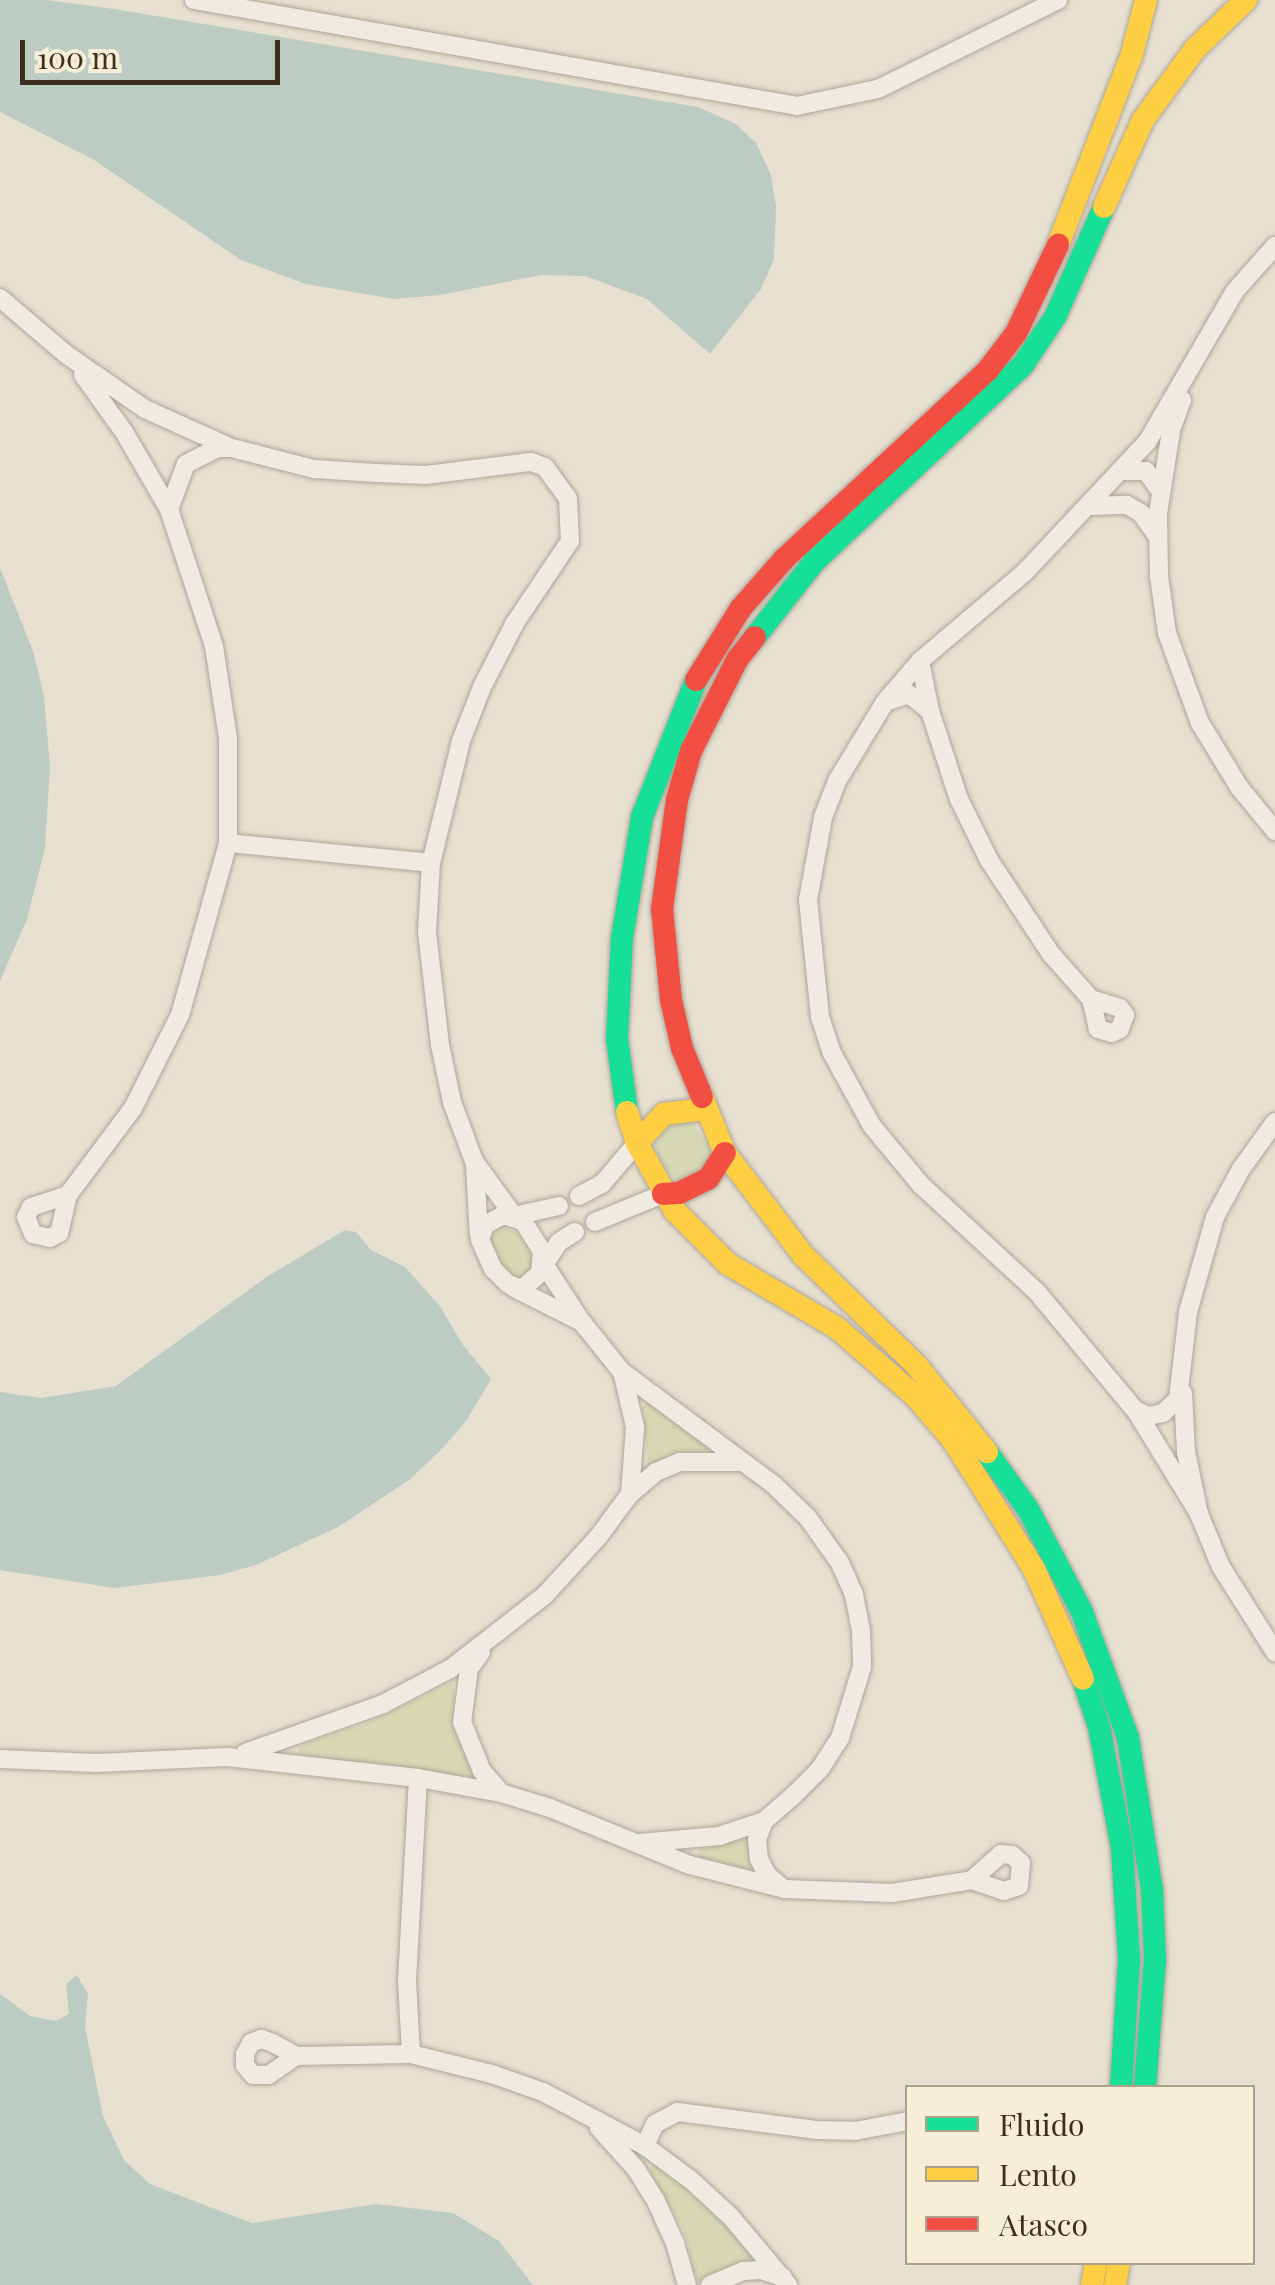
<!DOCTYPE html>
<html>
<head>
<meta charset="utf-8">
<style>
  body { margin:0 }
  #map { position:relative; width:1275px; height:2285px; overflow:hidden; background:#e7e0d1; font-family:"Playfair Display",serif }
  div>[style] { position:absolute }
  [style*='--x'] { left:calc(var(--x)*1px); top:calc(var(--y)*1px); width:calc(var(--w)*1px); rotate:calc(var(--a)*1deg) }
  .green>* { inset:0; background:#d6d7b3 }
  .water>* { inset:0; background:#bcccc2 }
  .roads { filter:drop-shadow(0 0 2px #ada599) drop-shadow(0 0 2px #ada599) }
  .street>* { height:18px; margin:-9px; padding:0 9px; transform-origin:9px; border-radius:9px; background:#efebe3 }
  .fast>* { height:22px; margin:-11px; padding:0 11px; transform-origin:11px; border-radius:11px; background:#16e098 }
  .slow>* { height:22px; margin:-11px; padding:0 11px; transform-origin:11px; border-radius:11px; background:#ffcf43 }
  .jam>* { height:22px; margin:-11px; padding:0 11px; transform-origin:11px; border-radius:11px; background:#f24e42 }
  span { translate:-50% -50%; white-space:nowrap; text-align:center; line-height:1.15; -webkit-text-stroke:8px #f7eed8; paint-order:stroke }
  .legend { position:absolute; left:905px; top:2085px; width:350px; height:180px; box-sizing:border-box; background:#f7eed8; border:2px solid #ada18e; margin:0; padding:12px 18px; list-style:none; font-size:30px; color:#3d2e20 }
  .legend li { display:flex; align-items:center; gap:20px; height:50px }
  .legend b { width:50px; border:2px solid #ada18e }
  .scale { position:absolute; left:20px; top:40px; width:260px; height:45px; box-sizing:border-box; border:5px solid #3d2e20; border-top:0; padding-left:12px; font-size:30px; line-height:35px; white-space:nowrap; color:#3d2e20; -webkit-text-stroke:8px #f7eed8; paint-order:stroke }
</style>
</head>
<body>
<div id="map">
  <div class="green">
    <i style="clip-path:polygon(690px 1118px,711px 1149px,710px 1162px,691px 1180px,676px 1179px,665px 1170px,655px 1150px,655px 1135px,663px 1123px)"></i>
    <i style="clip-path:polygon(500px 1226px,526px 1236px,534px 1249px,536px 1263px,525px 1283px,502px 1271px,489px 1241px)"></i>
    <i style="clip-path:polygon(653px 1399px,714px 1444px,706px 1452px,678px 1456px,648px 1470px,643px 1406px)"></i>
    <i style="clip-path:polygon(453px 1682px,457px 1725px,475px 1781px,299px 1755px,298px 1749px,304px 1744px,367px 1723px)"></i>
    <i style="clip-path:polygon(747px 1837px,753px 1840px,758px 1873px,696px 1861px,699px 1849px)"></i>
    <i style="clip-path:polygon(653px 2162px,710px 2206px,759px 2260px,698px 2283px,684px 2231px,650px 2172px)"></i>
  </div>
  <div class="water">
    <i style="clip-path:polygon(0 0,47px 0,114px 9px,698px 107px,736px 124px,756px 143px,771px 175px,776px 207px,774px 259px,761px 289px,710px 354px,647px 299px,585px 276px,541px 275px,440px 295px,394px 299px,306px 284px,241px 260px,94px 160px,0 112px)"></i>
    <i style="clip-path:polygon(0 568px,33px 651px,44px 696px,50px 767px,45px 848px,27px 919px,0 981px)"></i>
    <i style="clip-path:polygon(345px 1230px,356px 1232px,371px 1250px,405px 1267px,440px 1306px,463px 1345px,491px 1379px,467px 1420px,440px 1451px,409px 1480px,338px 1527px,256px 1565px,220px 1575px,114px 1588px,0 1570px,0 1392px,41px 1398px,116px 1386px,265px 1278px)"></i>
    <i style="clip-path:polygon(77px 1975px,88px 1994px,85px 2027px,103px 2116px,124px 2160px,150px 2184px,252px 2223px,376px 2204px,453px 2213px,499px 2241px,533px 2285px,0 2285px,0 1994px,30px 2016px,56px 2021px,69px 2014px,66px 1984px)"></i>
  </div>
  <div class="roads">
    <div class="street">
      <i style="--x:194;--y:0;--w:612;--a:9.97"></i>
      <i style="--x:797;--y:106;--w:83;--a:-11.9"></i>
      <i style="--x:878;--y:89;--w:201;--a:-26.3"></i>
      <i style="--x:1275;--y:246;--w:60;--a:131.6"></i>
      <i style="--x:1235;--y:291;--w:175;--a:120.2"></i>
      <i style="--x:1147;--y:442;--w:178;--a:133.2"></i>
      <i style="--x:1025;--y:572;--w:138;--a:139.7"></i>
      <i style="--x:920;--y:661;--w:54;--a:130.5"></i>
      <i style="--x:885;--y:702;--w:92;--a:121.3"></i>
      <i style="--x:837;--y:781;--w:40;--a:111"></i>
      <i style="--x:823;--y:818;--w:83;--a:100.4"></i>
      <i style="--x:808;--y:900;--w:118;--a:84.1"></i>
      <i style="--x:820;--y:1017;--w:38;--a:72"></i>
      <i style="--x:832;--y:1053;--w:83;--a:61.3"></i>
      <i style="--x:872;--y:1126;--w:77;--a:50.3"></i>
      <i style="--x:921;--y:1185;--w:158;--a:42.7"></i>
      <i style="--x:1037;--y:1292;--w:153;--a:50.3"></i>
      <i style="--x:1135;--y:1410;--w:14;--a:25"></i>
      <i style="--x:1148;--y:1416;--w:15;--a:-11"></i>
      <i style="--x:1163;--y:1413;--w:21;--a:-43"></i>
      <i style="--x:1178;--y:1399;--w:88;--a:-83.4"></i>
      <i style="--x:1188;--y:1312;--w:99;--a:-74.1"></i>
      <i style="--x:1215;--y:1217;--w:55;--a:-61.6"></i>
      <i style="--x:1241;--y:1169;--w:58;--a:-54.1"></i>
      <i style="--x:0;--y:298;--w:88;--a:40.4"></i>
      <i style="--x:67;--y:355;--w:95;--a:34.7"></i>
      <i style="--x:145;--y:409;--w:90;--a:24.3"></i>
      <i style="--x:83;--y:375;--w:70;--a:54.3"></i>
      <i style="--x:124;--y:432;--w:89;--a:59.7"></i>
      <i style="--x:1182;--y:400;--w:33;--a:110"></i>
      <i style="--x:1171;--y:431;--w:83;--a:99"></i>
      <i style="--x:1158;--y:513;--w:63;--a:89.1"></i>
      <i style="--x:1159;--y:576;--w:58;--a:82"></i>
      <i style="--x:1167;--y:633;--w:96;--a:69.9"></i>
      <i style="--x:1200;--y:723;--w:75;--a:58.6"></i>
      <i style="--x:1239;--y:787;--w:57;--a:50.7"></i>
      <i style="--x:1122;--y:471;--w:24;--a:0"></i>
      <i style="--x:1146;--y:471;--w:24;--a:54"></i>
      <i style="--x:1091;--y:506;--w:36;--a:-2"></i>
      <i style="--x:1127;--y:505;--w:16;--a:30"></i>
      <i style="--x:1141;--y:513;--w:28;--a:55"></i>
      <i style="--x:885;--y:702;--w:25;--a:-18"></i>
      <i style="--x:909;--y:694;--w:27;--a:39"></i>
      <i style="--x:930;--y:711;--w:51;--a:-101.3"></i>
      <i style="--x:930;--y:711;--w:93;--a:71.8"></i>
      <i style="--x:959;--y:799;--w:68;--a:63.8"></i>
      <i style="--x:989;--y:860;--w:113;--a:56.6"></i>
      <i style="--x:1051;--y:954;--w:60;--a:48.4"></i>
      <i style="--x:228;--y:843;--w:204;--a:5.6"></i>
      <i style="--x:1091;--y:999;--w:30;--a:17"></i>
      <i style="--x:1120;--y:1008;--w:9;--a:54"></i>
      <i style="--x:1125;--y:1015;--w:15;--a:110"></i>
      <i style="--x:1120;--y:1029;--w:9;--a:153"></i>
      <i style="--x:1112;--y:1033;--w:15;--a:-164"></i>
      <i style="--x:1098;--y:1029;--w:31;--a:-103"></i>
      <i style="--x:475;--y:1166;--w:69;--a:86.7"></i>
      <i style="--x:68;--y:1195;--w:109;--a:-53.2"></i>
      <i style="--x:133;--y:1108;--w:104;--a:-63.2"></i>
      <i style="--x:180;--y:1015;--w:179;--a:-74.4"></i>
      <i style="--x:228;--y:843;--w:105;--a:-90"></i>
      <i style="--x:228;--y:738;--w:93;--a:-98.7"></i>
      <i style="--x:214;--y:646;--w:144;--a:-108.2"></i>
      <i style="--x:169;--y:509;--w:48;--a:-69.3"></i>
      <i style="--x:186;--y:464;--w:35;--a:-27"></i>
      <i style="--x:217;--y:448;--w:15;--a:0"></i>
      <i style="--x:232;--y:448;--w:85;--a:14.4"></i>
      <i style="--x:314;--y:469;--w:62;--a:3.7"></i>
      <i style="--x:376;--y:473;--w:50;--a:2.3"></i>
      <i style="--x:426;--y:475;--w:106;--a:-7.1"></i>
      <i style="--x:531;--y:462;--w:15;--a:20"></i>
      <i style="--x:545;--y:467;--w:39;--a:54"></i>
      <i style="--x:568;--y:499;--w:42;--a:87.3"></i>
      <i style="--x:570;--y:541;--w:99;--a:123.9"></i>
      <i style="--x:515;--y:623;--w:72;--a:117.3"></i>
      <i style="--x:482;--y:687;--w:58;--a:111.3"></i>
      <i style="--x:461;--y:741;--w:126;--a:103.8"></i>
      <i style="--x:431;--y:863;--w:69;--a:93.3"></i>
      <i style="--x:427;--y:932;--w:114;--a:83.4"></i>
      <i style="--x:440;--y:1045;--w:58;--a:78.1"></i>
      <i style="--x:452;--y:1102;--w:63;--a:69.6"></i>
      <i style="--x:474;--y:1161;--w:68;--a:54"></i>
      <i style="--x:514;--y:1216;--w:46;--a:-12.5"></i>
      <i style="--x:68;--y:1195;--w:39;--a:103"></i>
      <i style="--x:59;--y:1233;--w:10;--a:151"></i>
      <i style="--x:50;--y:1238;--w:17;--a:-167"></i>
      <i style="--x:33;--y:1234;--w:18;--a:-112"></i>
      <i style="--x:26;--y:1217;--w:11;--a:-63"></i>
      <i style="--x:31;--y:1207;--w:39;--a:-18"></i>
      <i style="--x:579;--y:1196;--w:26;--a:-28"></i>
      <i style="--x:602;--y:1184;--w:54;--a:-49.5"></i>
      <i style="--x:503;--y:1215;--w:21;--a:17"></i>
      <i style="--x:523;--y:1221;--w:36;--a:58"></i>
      <i style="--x:542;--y:1251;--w:22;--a:95"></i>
      <i style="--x:540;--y:1273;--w:24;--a:138"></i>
      <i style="--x:522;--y:1289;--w:15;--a:-160"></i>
      <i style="--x:508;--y:1284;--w:21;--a:-135"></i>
      <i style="--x:493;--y:1269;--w:32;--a:-114"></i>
      <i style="--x:480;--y:1240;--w:16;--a:-72"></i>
      <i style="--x:485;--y:1225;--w:21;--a:-29"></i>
      <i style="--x:595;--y:1222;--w:74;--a:-22.4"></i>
      <i style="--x:575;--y:1232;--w:19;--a:148"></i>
      <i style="--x:559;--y:1242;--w:27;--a:124"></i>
      <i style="--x:544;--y:1264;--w:68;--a:57"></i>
      <i style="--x:581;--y:1321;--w:64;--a:51.3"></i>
      <i style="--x:621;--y:1371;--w:191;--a:36.7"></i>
      <i style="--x:774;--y:1485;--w:47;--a:44.1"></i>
      <i style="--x:808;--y:1518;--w:55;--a:54.6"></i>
      <i style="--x:840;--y:1563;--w:35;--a:66"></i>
      <i style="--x:854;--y:1595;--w:38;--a:79"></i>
      <i style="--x:861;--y:1632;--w:35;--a:88"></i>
      <i style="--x:862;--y:1667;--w:74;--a:107.2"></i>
      <i style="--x:840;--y:1738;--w:38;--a:123"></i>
      <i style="--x:819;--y:1770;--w:35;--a:135"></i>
      <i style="--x:794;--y:1795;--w:40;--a:139"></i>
      <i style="--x:764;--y:1821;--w:47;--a:161.6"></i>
      <i style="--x:719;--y:1836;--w:80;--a:175"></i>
      <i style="--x:514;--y:1288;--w:74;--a:26.6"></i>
      <i style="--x:1136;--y:1411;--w:121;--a:58.5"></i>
      <i style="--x:1199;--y:1514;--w:63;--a:-101.8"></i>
      <i style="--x:1186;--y:1452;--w:59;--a:-92.9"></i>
      <i style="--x:630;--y:1494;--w:34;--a:-40"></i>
      <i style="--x:656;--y:1472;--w:26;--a:-23"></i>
      <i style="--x:680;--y:1462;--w:59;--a:0"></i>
      <i style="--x:1199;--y:1514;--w:57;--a:67.5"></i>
      <i style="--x:1221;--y:1567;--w:101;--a:57.6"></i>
      <i style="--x:481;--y:1652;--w:21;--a:125"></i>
      <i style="--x:469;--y:1669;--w:53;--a:97.5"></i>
      <i style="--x:462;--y:1722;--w:53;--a:67.8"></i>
      <i style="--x:482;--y:1771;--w:29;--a:49"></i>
      <i style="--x:245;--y:1753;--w:146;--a:-19.5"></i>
      <i style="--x:383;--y:1704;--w:76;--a:-27.6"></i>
      <i style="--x:450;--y:1669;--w:120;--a:-37.9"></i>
      <i style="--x:545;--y:1595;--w:80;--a:-47.5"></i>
      <i style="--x:599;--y:1536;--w:52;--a:-53.6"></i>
      <i style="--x:630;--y:1494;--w:67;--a:-85.7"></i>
      <i style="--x:635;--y:1427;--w:57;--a:-103.1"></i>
      <i style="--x:0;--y:1759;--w:96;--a:2.4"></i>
      <i style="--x:96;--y:1763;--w:131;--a:-2.6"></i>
      <i style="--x:227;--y:1757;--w:192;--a:6.3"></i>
      <i style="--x:418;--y:1778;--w:202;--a:93.1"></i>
      <i style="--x:407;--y:1980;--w:74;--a:86.9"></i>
      <i style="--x:418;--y:1778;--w:84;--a:10.2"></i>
      <i style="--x:501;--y:1793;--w:51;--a:17"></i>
      <i style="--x:550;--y:1808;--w:151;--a:22.2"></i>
      <i style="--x:690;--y:1865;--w:98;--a:14.2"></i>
      <i style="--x:785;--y:1889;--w:107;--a:2.1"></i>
      <i style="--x:892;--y:1893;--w:81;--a:-9.2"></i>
      <i style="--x:764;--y:1821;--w:20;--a:110"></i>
      <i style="--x:757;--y:1840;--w:19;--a:84"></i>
      <i style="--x:759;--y:1859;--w:18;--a:63"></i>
      <i style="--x:767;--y:1875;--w:17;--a:40"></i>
      <i style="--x:1001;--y:1854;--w:11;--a:5"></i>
      <i style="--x:1012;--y:1855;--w:12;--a:42"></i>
      <i style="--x:1021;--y:1863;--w:23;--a:95"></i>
      <i style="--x:1019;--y:1886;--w:16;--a:162"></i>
      <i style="--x:1004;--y:1891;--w:34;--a:-161"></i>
      <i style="--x:972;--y:1880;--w:39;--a:-42"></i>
      <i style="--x:261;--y:2039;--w:13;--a:18"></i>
      <i style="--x:273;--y:2043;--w:26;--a:29"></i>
      <i style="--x:296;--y:2056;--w:33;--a:145"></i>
      <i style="--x:269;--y:2075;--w:16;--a:180"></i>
      <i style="--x:253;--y:2075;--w:13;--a:-129"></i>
      <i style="--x:245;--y:2065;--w:11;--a:-90"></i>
      <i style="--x:245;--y:2054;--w:13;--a:-61"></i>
      <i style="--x:251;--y:2043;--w:11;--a:-22"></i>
      <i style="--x:296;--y:2056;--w:115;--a:-1"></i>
      <i style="--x:411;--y:2054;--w:83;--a:13.9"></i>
      <i style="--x:492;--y:2074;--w:54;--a:19.4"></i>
      <i style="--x:543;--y:2092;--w:115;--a:27.9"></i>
      <i style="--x:645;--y:2146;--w:57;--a:36.5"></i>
      <i style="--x:691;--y:2180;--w:54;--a:42.8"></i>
      <i style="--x:731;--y:2217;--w:89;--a:50"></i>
      <i style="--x:599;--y:2128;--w:55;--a:47.9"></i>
      <i style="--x:636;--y:2169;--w:38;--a:58"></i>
      <i style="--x:656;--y:2201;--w:46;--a:65.7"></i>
      <i style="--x:675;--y:2243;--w:44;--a:74.1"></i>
      <i style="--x:645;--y:2146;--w:24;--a:-66"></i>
      <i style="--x:655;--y:2124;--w:26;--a:-28"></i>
      <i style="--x:678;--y:2112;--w:139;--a:7.4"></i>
      <i style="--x:816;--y:2130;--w:39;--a:1"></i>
      <i style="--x:855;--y:2131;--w:54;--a:-10.7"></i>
      <i style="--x:710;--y:2285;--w:36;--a:-23"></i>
      <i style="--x:743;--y:2271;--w:18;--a:-3"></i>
      <i style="--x:761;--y:2270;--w:23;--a:18"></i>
    </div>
    <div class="fast">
      <i style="--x:755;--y:637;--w:95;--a:-51.8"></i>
      <i style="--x:814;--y:562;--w:287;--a:-43.3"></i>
      <i style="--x:1023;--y:365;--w:58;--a:-56.3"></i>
      <i style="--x:1055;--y:317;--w:120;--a:-66"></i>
      <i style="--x:627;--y:1112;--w:74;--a:-97.8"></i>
      <i style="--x:617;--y:1039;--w:101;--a:-87.2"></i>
      <i style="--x:622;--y:938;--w:123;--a:-80.6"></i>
      <i style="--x:642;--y:817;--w:147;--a:-68.5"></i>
      <i style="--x:987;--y:1452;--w:70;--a:54.3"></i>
      <i style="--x:1028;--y:1509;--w:116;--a:62.3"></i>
      <i style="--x:1082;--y:1612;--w:134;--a:69.9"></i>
      <i style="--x:1128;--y:1738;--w:153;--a:81"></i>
      <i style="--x:1152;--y:1889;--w:70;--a:87.5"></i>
      <i style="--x:1155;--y:1959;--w:129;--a:94.4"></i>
      <i style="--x:1083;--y:1679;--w:51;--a:71.6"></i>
      <i style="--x:1099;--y:1727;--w:123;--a:79.2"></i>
      <i style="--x:1122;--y:1848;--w:112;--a:86.4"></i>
      <i style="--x:1129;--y:1960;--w:128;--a:93.6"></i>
    </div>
    <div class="slow">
      <i style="--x:1104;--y:207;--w:95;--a:-65.9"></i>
      <i style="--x:1143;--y:120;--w:88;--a:-53.8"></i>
      <i style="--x:1195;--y:49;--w:71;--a:-43.9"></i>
      <i style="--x:1058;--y:245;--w:205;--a:-68.8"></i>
      <i style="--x:1132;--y:54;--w:56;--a:-75.5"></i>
      <i style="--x:702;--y:1097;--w:61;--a:67.7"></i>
      <i style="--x:725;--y:1153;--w:128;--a:52.6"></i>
      <i style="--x:803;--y:1255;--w:159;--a:44.2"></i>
      <i style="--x:917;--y:1366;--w:111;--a:50.9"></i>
      <i style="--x:627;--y:1112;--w:33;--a:72"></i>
      <i style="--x:637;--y:1143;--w:78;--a:60.8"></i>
      <i style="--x:675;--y:1211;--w:75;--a:45"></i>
      <i style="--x:728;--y:1264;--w:126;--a:30.4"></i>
      <i style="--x:837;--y:1328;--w:105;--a:41.1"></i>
      <i style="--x:916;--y:1397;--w:57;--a:49.3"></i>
      <i style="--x:953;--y:1440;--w:152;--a:57.9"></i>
      <i style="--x:1034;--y:1569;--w:120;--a:66"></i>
      <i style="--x:637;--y:1143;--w:40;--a:-47"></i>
      <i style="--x:664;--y:1114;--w:39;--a:-7"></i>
      <i style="--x:1092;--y:2285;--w:23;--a:-80"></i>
      <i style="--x:1115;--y:2285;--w:23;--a:-80"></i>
    </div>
    <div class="jam">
      <i style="--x:696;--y:680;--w:85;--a:-58"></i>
      <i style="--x:741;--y:608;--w:65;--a:-48.7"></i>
      <i style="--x:784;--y:559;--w:278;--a:-42.8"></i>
      <i style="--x:988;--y:370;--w:46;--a:-52.9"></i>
      <i style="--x:1016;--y:333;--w:98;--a:-64.5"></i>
      <i style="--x:702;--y:1097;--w:53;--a:-112.2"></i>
      <i style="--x:682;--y:1048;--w:49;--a:-102.9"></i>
      <i style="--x:671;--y:1000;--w:91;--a:-95.6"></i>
      <i style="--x:662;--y:909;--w:110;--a:-82.2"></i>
      <i style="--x:677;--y:800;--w:51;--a:-74.1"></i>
      <i style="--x:691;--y:751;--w:102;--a:-63.2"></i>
      <i style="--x:737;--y:660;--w:29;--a:-52"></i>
      <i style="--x:663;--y:1194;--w:16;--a:-4"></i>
      <i style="--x:679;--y:1193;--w:32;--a:-26"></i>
      <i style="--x:708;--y:1179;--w:31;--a:-57"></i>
    </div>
  </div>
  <ul class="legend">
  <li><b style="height:12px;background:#16e098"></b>Fluido</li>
  <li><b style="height:12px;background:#ffcf43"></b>Lento</li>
  <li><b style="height:12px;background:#f24e42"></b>Atasco</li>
  </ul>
  <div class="scale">100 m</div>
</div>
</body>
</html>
